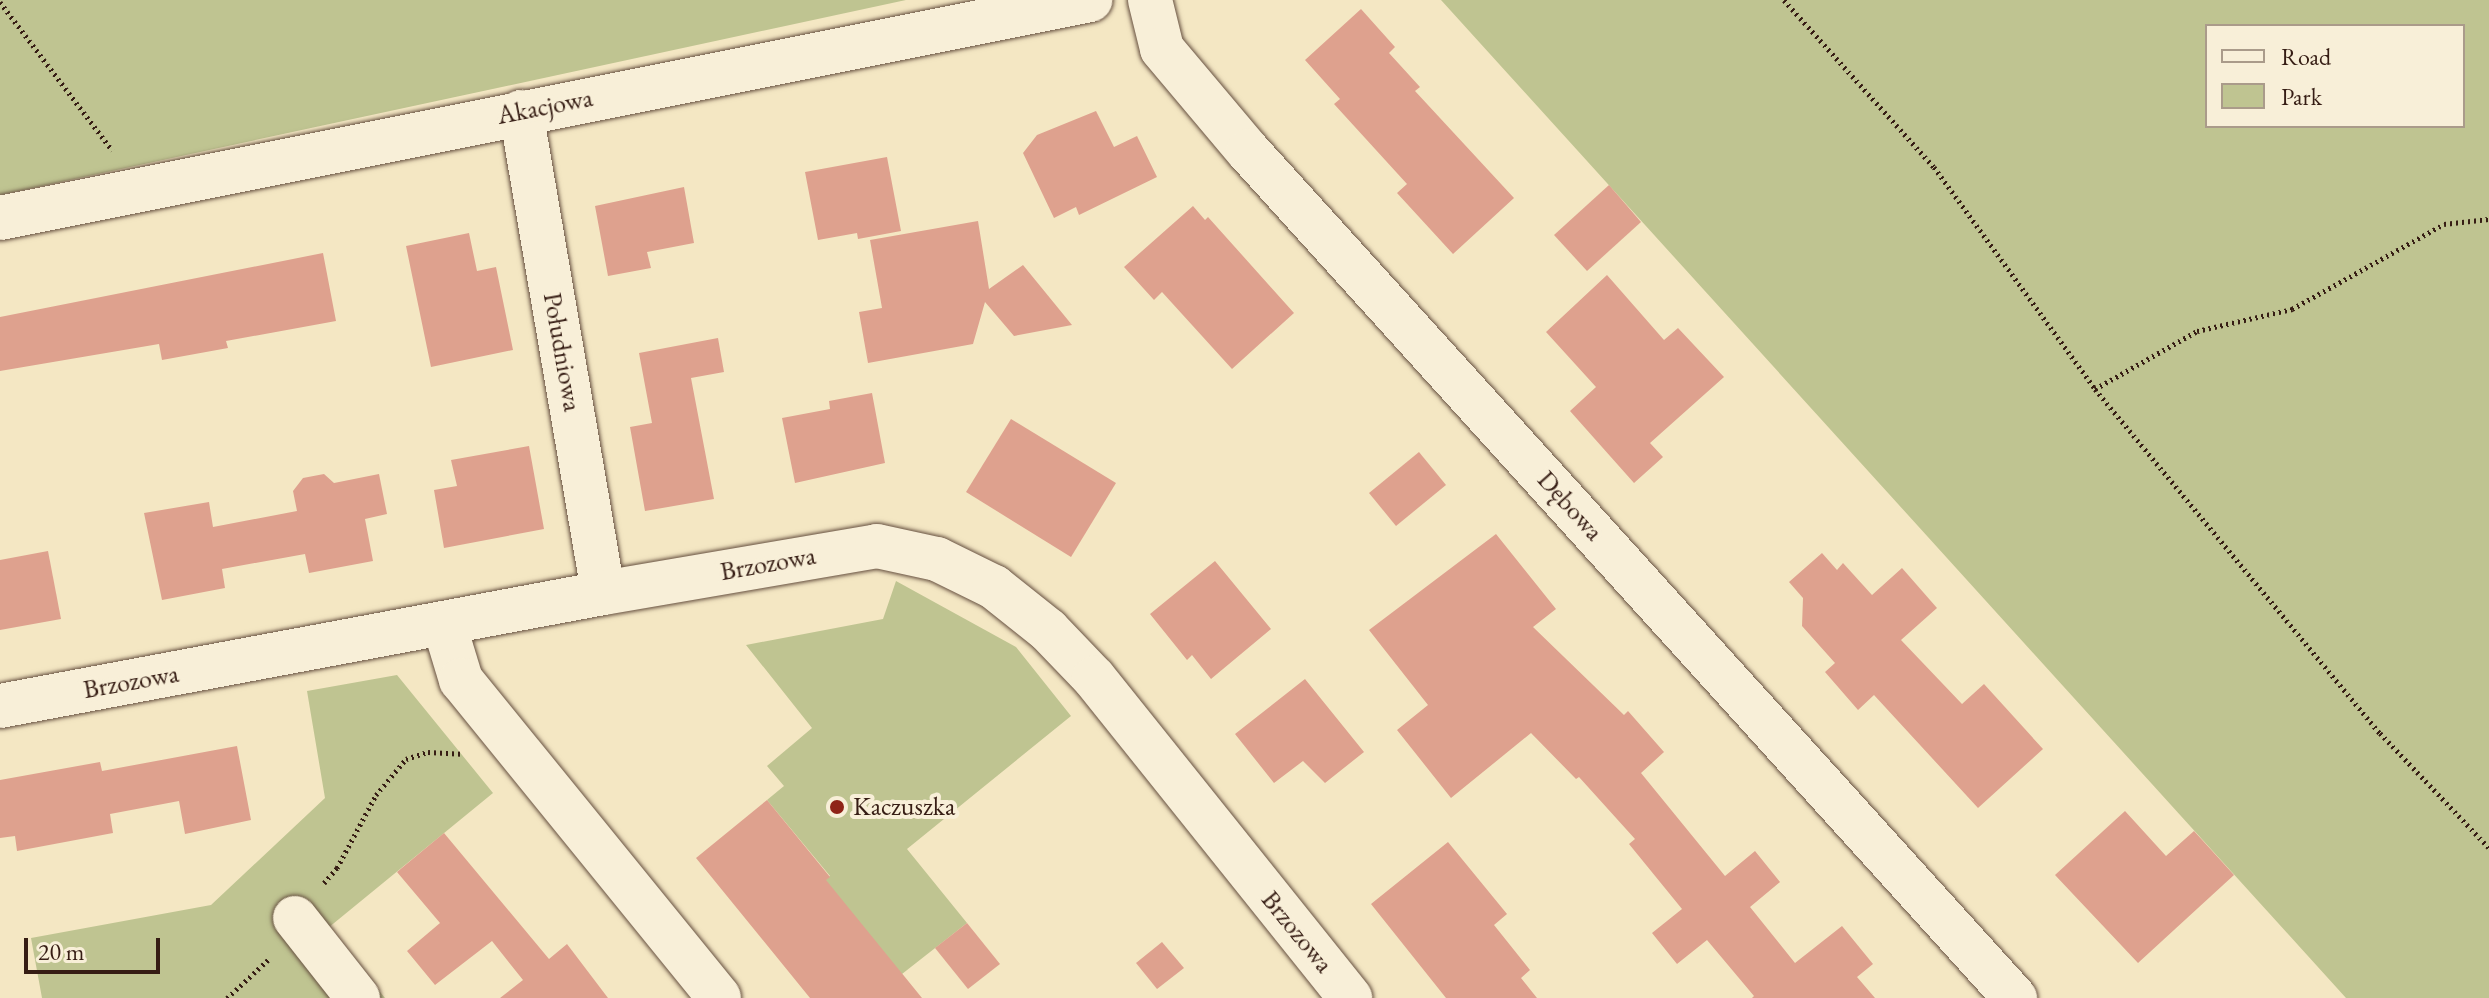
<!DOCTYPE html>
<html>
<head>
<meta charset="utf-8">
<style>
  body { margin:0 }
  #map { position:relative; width:2489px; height:998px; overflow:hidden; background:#f4e7c3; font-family:"EB Garamond",serif }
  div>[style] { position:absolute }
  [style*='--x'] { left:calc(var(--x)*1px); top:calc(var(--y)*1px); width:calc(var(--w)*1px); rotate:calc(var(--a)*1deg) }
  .green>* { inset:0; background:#bfc491 }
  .building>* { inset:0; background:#dea18e }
  .path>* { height:5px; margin-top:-2.5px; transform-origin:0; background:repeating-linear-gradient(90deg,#361d14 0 2px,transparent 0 6px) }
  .roads { filter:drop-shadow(0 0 2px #665040) drop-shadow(0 0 2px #665040) }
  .minor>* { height:44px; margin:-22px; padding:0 22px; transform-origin:22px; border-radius:22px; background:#f8efd8 }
  .dots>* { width:22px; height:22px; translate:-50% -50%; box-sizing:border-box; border:4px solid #f8efd8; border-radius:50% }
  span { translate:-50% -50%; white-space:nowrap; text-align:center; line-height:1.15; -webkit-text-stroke:8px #f8efd8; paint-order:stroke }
  .street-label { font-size:26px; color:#361d14 }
  .poi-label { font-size:26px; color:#361d14 }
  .left { translate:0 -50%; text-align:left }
  .legend { position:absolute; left:2205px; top:24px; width:260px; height:104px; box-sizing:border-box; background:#f8efd8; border:2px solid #aa9b8a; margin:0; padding:10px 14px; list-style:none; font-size:24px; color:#361d14 }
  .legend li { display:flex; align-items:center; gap:16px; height:40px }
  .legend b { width:40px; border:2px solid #aa9b8a }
  .scale { position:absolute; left:24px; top:938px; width:136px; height:36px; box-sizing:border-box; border:4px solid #361d14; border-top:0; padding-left:10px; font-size:24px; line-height:28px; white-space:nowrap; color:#361d14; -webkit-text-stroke:6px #f8efd8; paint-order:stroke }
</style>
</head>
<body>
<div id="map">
  <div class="green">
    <i style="clip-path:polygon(0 0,906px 0,0 195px)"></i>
    <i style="clip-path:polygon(evenodd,1441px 0,2489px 0,2489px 998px,2346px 998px,1441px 0,2207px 26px,2463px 26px,2463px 126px,2207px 126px,2207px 26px)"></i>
    <i style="clip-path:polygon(896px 581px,1016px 647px,1071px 716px,907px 849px,967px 923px,902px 974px,801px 900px,830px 876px,767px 800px,784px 786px,767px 766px,812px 728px,746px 645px,883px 619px)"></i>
    <i style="clip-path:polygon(397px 675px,493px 793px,328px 928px,385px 998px,42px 998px,31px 938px,211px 905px,325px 798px,307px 691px)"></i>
  </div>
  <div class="building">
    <i style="clip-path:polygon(1361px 9px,1395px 47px,1389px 53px,1420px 87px,1415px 91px,1514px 198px,1453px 254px,1397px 193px,1407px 184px,1334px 104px,1340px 99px,1305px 60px)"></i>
    <i style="clip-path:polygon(1096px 111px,1114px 147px,1137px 136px,1157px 177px,1079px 215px,1076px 207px,1054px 218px,1023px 153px,1037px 135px)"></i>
    <i style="clip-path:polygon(887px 157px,901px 231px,858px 239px,857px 233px,818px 240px,805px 172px)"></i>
    <i style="clip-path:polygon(1609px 185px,1641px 222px,1587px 271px,1554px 235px)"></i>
    <i style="clip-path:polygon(684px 187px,694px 243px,647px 252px,651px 268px,608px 276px,595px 206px)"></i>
    <i style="clip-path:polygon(1193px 206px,1205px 220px,1208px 217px,1294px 313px,1232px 369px,1162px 292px,1154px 300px,1124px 267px)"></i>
    <i style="clip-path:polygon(978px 221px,989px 289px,1023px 265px,1072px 325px,1014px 336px,985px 302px,973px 344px,868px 363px,859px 312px,882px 308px,870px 240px)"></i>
    <i style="clip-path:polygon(469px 233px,477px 271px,496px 267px,513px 350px,431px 367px,406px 246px)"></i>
    <i style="clip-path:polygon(323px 253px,336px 321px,226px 341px,228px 348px,162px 360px,159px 344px,0 371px,0 317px)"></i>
    <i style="clip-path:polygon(1607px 275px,1664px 340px,1678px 328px,1724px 377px,1650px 443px,1663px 457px,1634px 483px,1570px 411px,1596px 387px,1546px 332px)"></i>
    <i style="clip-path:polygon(718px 338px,724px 372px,691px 378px,714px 499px,645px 511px,630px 427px,652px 423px,639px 353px)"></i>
    <i style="clip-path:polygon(872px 393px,885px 463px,795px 483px,782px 418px,830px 409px,829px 401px)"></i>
    <i style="clip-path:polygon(1011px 419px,1116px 483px,1071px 557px,966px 492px)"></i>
    <i style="clip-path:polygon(529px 446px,544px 529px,444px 548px,434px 490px,457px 486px,451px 460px)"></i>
    <i style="clip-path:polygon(1419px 452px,1446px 485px,1396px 526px,1369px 493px)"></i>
    <i style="clip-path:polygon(324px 474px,334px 483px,379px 474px,387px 514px,365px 519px,373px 561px,309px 573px,305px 554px,222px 569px,225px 588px,162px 600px,144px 513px,209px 502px,213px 527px,297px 511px,293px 491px,303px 478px)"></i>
    <i style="clip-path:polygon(1496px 534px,1556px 609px,1533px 627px,1624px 715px,1628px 711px,1664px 752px,1641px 773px,1725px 876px,1755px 851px,1780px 882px,1750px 907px,1795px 963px,1842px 926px,1873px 964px,1857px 977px,1875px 998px,1752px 998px,1754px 996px,1707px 940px,1677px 964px,1652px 933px,1682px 909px,1629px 844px,1635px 839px,1579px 777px,1576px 779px,1531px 733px,1451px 798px,1397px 730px,1428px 705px,1369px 630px)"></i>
    <i style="clip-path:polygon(48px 551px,61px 619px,0 630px,0 560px)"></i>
    <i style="clip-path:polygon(1822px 553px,1837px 570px,1843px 563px,1872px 595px,1902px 568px,1937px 608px,1901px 640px,1962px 704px,1984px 684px,2043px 749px,1978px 808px,1874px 695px,1858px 710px,1825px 672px,1835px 663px,1802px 626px,1803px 598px,1789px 582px)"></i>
    <i style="clip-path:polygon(1215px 561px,1271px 629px,1211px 679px,1192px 655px,1187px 660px,1150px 614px)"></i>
    <i style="clip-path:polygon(1305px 679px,1364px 752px,1325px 783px,1303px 761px,1274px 783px,1235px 734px)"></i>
    <i style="clip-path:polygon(237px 746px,251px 820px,185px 834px,179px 801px,110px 814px,113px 833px,17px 851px,15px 836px,0 838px,0 780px,100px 762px,102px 771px)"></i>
    <i style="clip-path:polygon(767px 800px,830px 877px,826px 880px,922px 998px,810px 998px,696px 858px)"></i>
    <i style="clip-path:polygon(2125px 811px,2166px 856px,2194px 831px,2234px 875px,2138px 963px,2055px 875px)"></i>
    <i style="clip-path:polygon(444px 833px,549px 959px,567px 944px,608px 998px,500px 998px,523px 980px,492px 941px,435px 985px,407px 951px,440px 923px,397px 872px)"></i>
    <i style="clip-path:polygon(1448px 842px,1507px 914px,1494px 925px,1530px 970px,1521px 978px,1537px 998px,1446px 998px,1371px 904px)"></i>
    <i style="clip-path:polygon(967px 923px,1000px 964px,968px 989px,935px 948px)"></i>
    <i style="clip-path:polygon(1162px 942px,1184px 968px,1157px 989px,1136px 963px)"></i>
  </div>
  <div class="path">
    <i style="--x:1784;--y:0;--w:224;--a:48.1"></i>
    <i style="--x:1934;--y:167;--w:274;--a:54"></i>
    <i style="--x:2095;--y:389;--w:447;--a:50.4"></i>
    <i style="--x:2380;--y:733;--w:158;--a:46.5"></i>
    <i style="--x:0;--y:2;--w:186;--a:52.9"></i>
    <i style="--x:2095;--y:389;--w:117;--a:-29.6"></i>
    <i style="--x:2197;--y:331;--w:98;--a:-13"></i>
    <i style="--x:2292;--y:309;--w:174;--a:-29.2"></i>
    <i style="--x:2444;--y:224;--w:45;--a:-6.3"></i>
    <i style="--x:324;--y:883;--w:20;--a:-49"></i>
    <i style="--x:337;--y:868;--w:83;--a:-61.9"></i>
    <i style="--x:376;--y:795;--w:47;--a:-50.2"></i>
    <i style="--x:406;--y:759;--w:23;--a:-18"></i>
    <i style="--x:428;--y:752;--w:33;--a:3"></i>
    <i style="--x:227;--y:998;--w:59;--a:-42.9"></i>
  </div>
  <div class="roads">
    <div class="minor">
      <i style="--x:1150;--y:0;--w:50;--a:76.2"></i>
      <i style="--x:1162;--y:49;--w:133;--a:49.9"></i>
      <i style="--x:1248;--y:151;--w:1143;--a:47.84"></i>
      <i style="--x:521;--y:112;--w:488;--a:80.3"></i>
      <i style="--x:0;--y:218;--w:1112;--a:-11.31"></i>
      <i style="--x:444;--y:624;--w:59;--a:73.1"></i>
      <i style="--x:461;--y:680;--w:409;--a:50.9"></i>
      <i style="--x:0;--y:706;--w:613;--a:-10.61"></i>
      <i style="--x:603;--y:593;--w:278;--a:-9.7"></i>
      <i style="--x:877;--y:546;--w:61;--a:12.2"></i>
      <i style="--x:937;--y:559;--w:64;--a:26.2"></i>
      <i style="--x:994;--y:587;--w:69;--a:38.5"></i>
      <i style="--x:1048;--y:630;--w:66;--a:46.2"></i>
      <i style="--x:1094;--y:678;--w:410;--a:51.3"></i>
      <i style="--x:295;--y:918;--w:102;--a:51.8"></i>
    </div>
  </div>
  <div class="dots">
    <i style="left:837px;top:807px;background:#8f2418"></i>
  </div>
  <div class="street-label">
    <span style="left:545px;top:107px;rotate:-11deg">Akacjowa</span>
    <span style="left:562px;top:352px;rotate:80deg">Południowa</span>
    <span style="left:1570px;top:506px;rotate:48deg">Dębowa</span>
    <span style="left:768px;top:564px;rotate:-10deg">Brzozowa</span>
    <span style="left:131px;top:682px;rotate:-10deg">Brzozowa</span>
    <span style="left:1297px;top:932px;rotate:51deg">Brzozowa</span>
  </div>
  <div class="poi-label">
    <span class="left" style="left:853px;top:807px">Kaczuszka</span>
  </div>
  <ul class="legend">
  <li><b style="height:10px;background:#f8efd8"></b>Road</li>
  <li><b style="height:22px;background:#bfc491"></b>Park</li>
  </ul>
  <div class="scale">20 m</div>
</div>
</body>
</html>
